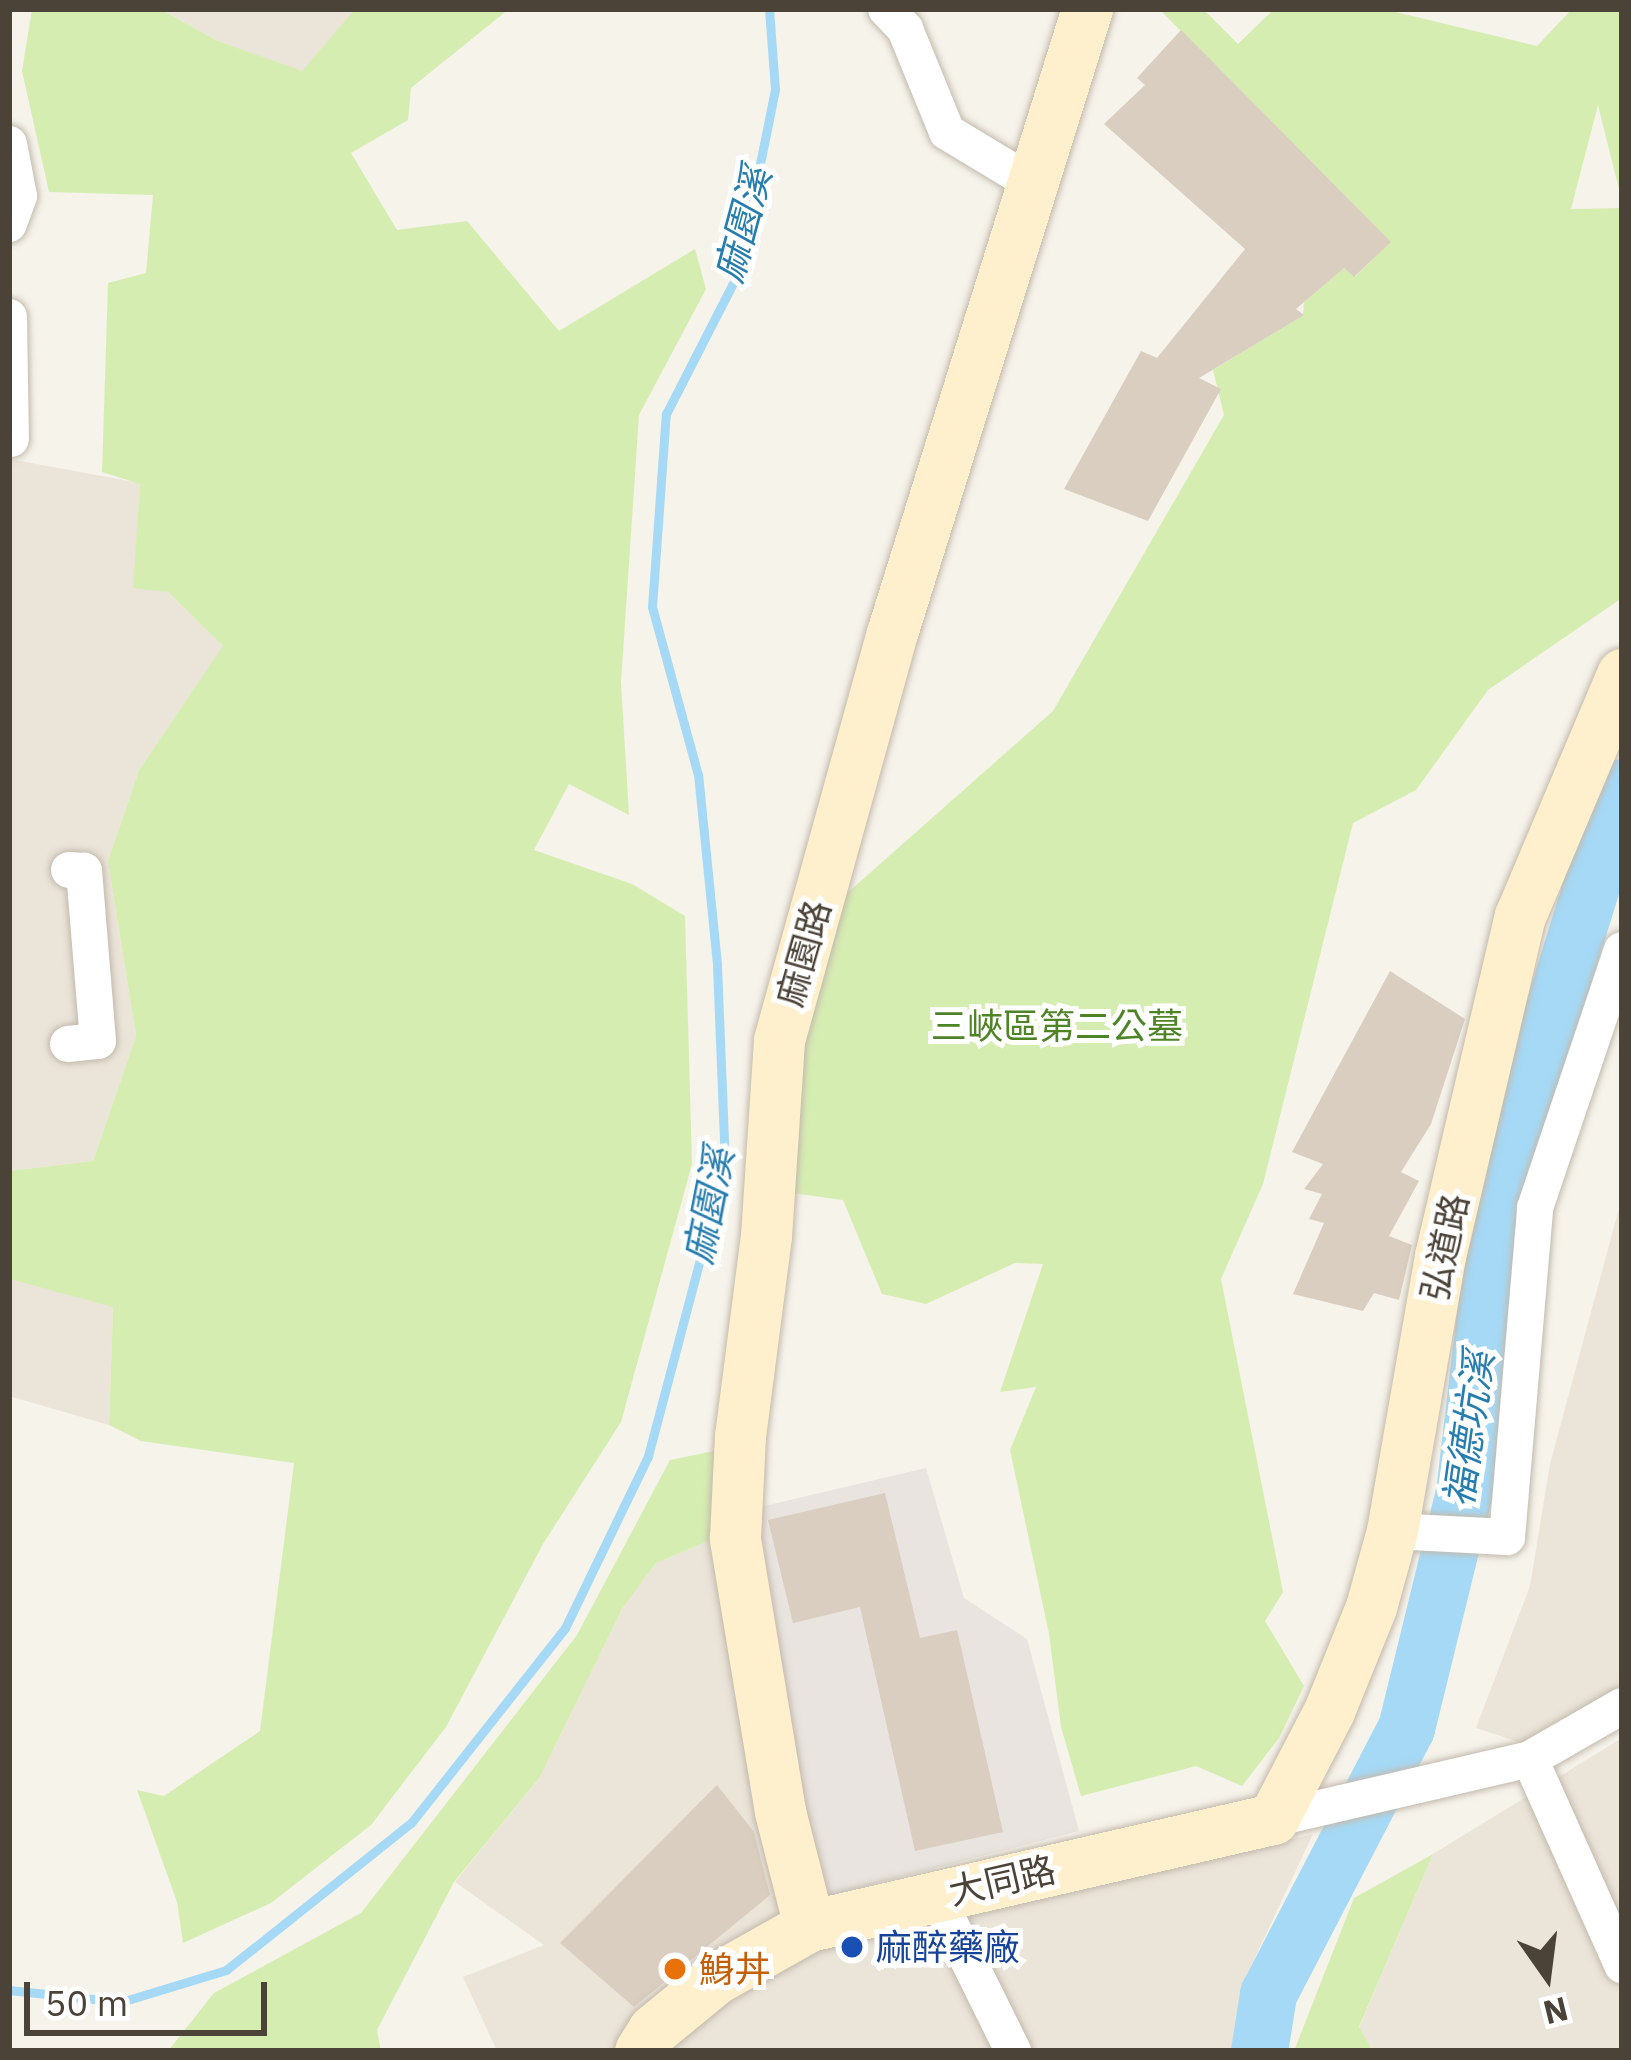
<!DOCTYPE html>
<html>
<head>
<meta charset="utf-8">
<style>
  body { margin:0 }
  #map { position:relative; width:1631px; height:2060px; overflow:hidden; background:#f6f3eb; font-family:"IBM Plex Sans","Noto Sans TC",sans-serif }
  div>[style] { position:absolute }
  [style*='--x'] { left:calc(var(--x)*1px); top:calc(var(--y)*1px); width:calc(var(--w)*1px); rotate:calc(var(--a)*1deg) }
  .residential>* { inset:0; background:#ebe4d9 }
  .industrial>* { inset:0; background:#e9e4df }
  .green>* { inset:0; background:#d6edb2 }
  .stream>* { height:9px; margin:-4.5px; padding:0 4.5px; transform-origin:4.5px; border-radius:4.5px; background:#a5d9f6 }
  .river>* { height:57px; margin:-28.5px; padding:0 28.5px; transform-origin:28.5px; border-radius:28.5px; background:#a5d9f6 }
  .building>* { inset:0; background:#d9cec0 }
  .roads { filter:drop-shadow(0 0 3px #c3baad) drop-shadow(0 0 3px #c3baad) }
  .street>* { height:36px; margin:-18px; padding:0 18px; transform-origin:18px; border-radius:18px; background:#fff }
  .secondary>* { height:51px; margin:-25.5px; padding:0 25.5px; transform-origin:25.5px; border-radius:25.5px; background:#fff0cd }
  .dots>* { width:33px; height:33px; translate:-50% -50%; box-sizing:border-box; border:6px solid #fff; border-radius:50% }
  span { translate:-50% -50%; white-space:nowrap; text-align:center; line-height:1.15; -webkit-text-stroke:10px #fff; paint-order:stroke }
  .street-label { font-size:36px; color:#4c4338 }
  .park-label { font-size:36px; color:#4e8326 }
  .transit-label { font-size:36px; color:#164399 }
  .left { translate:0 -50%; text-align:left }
  .food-label { font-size:36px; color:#c56008 }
  .water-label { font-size:39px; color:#267daf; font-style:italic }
  .frame { position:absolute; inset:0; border:12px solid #4c4338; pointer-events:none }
  .north { position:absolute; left:1487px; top:1916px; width:120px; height:120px; -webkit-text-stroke:9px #fff; paint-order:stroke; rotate:166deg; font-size:33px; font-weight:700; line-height:48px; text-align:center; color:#4c4338 }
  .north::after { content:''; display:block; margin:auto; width:42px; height:54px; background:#4c4338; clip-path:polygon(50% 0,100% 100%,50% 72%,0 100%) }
  .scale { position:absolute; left:24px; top:1982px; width:243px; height:54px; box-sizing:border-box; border:6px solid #4c4338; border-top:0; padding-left:15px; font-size:36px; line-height:42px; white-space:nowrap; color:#4c4338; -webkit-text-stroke:9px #fff; paint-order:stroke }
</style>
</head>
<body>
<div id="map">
  <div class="residential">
    <i style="clip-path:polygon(160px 9px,355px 9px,302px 72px,218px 41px)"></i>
    <i style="clip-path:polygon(9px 459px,140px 483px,134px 587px,168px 592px,224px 646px,139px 770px,108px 861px,136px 1036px,93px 1161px,9px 1171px)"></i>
    <i style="clip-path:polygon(1622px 1197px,1622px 1686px,1525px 1744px,1476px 1728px,1530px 1586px,1550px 1464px)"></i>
    <i style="clip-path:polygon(9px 1279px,113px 1306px,109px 1425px,9px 1396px)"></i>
    <i style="clip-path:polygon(718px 1537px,804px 1954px,1313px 1834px,1242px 1985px,1235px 2051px,497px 2051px,463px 1977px,544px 1945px,455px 1882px,540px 1777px,622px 1609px,656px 1563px)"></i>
    <i style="clip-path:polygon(1622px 1738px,1622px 2051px,1373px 2051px,1359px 2028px,1433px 1854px)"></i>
  </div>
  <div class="industrial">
    <i style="clip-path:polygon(926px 1468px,964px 1598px,1027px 1639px,1079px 1831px,815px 1899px,747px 1510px)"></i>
  </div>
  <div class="green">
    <i style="clip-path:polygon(32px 9px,160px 9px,218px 41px,302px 71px,355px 9px,509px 9px,411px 88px,408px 120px,351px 153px,397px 230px,467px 221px,559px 331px,695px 249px,706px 289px,639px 415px,621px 682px,629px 815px,569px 784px,534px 850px,632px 884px,685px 916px,692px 1164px,621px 1422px,543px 1544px,446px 1727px,371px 1825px,271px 1903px,183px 1943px,177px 1902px,137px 1790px,164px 1796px,260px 1731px,294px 1463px,141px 1441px,109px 1425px,113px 1307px,9px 1279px,9px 1171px,93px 1161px,136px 1036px,108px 861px,139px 770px,223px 646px,168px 592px,133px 588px,140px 484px,102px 472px,108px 283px,146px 273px,153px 195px,49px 192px,22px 71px)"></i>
    <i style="clip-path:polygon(1159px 9px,1203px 9px,1238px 44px,1274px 9px,1383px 9px,1537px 46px,1572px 9px,1622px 9px,1622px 201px,1598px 105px,1571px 209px,1622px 208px,1622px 598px,1488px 690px,1416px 790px,1353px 823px,1263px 1184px,1221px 1279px,1283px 1592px,1265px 1621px,1304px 1686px,1279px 1738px,1242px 1786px,1196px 1766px,1081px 1796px,1061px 1727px,1049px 1634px,1010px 1450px,1036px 1387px,1000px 1392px,1043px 1264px,1015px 1263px,926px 1304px,882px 1294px,843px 1200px,791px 1193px,787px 1078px,828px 910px,1053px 711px,1224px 415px,1213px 370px,1303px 315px,1304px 302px,1344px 268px,1355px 277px,1390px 242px)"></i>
    <i style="clip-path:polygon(724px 1449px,718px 1537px,656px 1563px,622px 1609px,540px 1777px,454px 1882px,377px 2030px,381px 2051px,168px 2051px,214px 1993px,361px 1913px,577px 1635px,670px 1460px)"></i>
    <i style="clip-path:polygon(1433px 1854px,1359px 2027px,1373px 2051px,1294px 2051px,1354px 1898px)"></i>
  </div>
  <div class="stream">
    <i style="--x:9;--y:1990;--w:113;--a:6.1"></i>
    <i style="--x:121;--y:2002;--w:110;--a:-16.9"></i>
    <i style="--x:226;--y:1970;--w:236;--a:-38.5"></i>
    <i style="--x:411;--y:1823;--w:248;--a:-51.7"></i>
    <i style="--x:565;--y:1628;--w:191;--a:-64.2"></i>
    <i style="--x:648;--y:1456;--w:301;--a:-75.2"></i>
    <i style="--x:725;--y:1165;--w:201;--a:-92.3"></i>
    <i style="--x:717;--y:964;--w:190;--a:-95.7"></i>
    <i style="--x:698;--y:775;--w:174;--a:-105.3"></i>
    <i style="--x:652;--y:607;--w:194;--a:-85.9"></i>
    <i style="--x:666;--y:414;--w:158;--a:-62.9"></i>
    <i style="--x:738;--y:273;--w:188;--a:-78.6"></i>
    <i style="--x:775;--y:89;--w:80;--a:-94.3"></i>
  </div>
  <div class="river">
    <i style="--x:1259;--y:2051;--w:58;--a:-81"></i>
    <i style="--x:1268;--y:1994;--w:300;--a:-62.6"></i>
    <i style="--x:1406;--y:1728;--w:243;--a:-76.2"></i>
    <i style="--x:1464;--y:1492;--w:317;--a:-83.3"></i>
    <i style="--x:1501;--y:1177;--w:408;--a:-72.8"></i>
  </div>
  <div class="building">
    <i style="clip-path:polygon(1181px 30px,1391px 242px,1354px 277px,1344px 268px,1296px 309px,1304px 315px,1199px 378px,1221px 389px,1148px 521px,1064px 489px,1141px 351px,1157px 358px,1245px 249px,1104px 124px,1145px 85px,1137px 78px)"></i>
    <i style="clip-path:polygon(1390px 971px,1465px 1019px,1431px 1124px,1401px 1172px,1419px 1181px,1389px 1236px,1412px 1245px,1399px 1300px,1374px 1293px,1363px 1311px,1293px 1294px,1324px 1223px,1309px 1219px,1322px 1194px,1304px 1189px,1323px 1164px,1292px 1152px)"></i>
    <i style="clip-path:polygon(885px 1493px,920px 1638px,957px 1630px,1003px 1832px,915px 1851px,860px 1607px,793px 1623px,768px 1520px)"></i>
    <i style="clip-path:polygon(717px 1785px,754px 1832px,770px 1895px,634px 2007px,560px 1943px)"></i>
  </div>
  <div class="roads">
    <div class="street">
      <i style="--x:886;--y:9;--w:28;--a:46"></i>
      <i style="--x:905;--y:29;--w:111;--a:67.8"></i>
      <i style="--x:947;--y:132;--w:97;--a:31.1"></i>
      <i style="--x:9;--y:144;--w:53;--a:79.1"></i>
      <i style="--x:19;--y:196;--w:30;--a:110"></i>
      <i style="--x:9;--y:317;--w:122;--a:89.1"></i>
      <i style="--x:68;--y:1044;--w:30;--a:-6"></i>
      <i style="--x:98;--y:1041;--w:171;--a:-94.7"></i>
      <i style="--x:84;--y:871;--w:15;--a:-176"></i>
      <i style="--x:1392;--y:1531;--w:115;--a:3"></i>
      <i style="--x:1507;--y:1537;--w:330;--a:-85.1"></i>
      <i style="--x:1535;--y:1208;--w:272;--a:-71.4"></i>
      <i style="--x:1530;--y:1759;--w:226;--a:65.9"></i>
      <i style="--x:1273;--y:1819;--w:264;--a:-13.1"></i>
      <i style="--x:1530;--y:1759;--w:106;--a:-29.9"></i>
      <i style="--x:936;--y:1895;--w:174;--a:63.7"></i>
    </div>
    <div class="secondary">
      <i style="--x:809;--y:1926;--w:119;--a:-104.2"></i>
      <i style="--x:780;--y:1811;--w:277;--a:-99.4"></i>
      <i style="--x:735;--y:1538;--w:102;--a:-87.2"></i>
      <i style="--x:740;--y:1436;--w:202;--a:-82.6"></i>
      <i style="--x:766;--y:1236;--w:196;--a:-86.2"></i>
      <i style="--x:779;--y:1040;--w:422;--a:-74.5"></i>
      <i style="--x:892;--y:633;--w:654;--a:-72.65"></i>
      <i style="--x:640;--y:2051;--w:25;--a:-58"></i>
      <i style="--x:653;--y:2030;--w:80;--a:-39.4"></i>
      <i style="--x:715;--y:1979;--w:108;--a:-29.4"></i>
      <i style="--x:809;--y:1926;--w:476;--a:-13"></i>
      <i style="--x:1273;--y:1819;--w:122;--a:-62.6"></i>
      <i style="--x:1329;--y:1711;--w:112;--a:-68"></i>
      <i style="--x:1371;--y:1607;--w:79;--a:-74.6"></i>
      <i style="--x:1392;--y:1531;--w:279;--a:-80.1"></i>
      <i style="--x:1440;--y:1256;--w:349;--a:-76.8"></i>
      <i style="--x:1520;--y:916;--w:263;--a:-67.1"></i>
    </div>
  </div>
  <div class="dots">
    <i style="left:852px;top:1947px;background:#1a4fb4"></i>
    <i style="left:675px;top:1969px;background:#e8710a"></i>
  </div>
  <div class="street-label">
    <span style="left:803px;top:953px;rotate:-74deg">麻園路</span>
    <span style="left:1444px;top:1247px;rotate:-78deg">弘道路</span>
    <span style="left:1002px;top:1880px;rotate:-13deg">大同路</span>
  </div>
  <div class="park-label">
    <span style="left:1057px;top:1026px">三峽區第二公墓</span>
  </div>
  <div class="transit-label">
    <span class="left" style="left:876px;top:1947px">麻醉藥廠</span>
  </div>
  <div class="food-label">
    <span class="left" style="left:699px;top:1969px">鯓丼</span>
  </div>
  <div class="water-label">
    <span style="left:743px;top:225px;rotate:-75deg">麻園溪</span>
    <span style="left:709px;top:1206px;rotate:-79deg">麻園溪</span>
    <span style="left:1469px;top:1429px;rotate:-82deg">福德坑溪</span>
  </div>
  <div class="frame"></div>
  <div class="north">N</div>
  <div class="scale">50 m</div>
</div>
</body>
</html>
